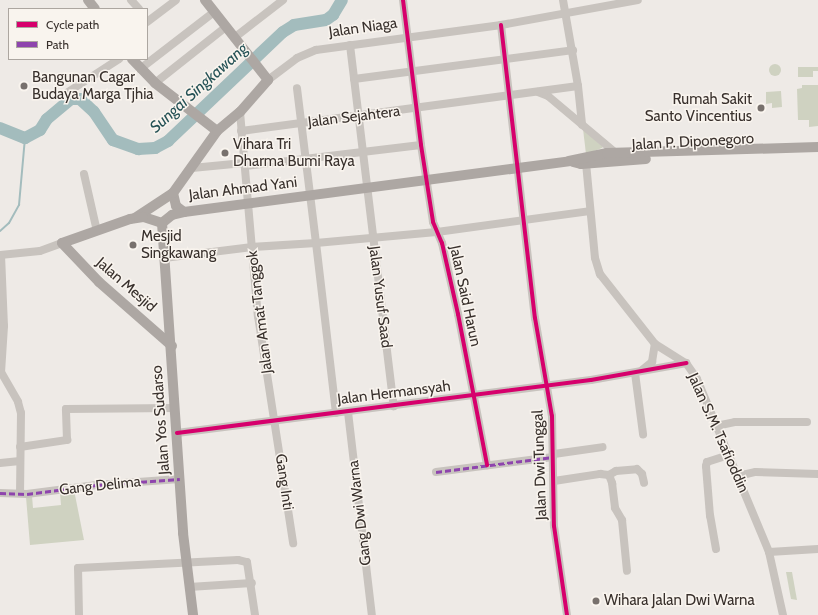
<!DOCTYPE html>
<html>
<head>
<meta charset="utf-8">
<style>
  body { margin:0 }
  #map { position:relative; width:818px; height:615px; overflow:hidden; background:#eeeae6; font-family:Cabin,sans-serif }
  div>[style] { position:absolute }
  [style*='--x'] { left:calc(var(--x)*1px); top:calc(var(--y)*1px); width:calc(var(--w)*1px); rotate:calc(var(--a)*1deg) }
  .green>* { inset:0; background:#cfd2c1 }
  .round { border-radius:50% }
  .stream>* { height:2px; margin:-1px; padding:0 1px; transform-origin:1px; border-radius:1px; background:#a3bcbd }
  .river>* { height:12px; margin:-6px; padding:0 6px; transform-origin:6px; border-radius:6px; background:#a3bcbd }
  .minor>* { height:8px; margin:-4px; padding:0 4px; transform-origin:4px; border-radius:4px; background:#c8c3be }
  .major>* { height:10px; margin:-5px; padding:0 5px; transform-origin:5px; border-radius:5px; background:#ada7a3 }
  .quiet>* { height:3px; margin-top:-1.5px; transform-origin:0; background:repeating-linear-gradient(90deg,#8e44ad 0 6px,transparent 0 9px) }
  .cycleway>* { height:4px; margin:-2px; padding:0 2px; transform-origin:2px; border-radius:2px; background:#d6006c }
  .dots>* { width:11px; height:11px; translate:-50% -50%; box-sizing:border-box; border:2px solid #f9f4ee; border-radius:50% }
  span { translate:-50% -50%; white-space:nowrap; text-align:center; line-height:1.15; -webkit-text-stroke:3px #f9f4ee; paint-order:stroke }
  .street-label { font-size:15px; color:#38302c }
  .poi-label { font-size:15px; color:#38302c }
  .left { translate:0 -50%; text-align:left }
  .right { translate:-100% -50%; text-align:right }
  .water-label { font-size:16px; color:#255256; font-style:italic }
  .legend { position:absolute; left:8px; top:8px; width:140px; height:52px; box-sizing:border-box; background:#f9f4ee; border:1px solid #aca6a0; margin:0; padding:5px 7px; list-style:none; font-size:12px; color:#38302c }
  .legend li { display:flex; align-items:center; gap:8px; height:20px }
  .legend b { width:20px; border:1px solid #aca6a0 }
</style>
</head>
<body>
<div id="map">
  <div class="green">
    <i class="round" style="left:769px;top:64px;width:12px;height:12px"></i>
    <i style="clip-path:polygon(818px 67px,818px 71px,813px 71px,813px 77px,798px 77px,798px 67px)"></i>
    <i style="clip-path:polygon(802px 85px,818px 85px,818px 126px,809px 127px,809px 120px,798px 120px,797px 89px,802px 88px)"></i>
    <i style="clip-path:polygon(781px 91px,782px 107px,772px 108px,772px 103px,766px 104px,766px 92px)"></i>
    <i style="clip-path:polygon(583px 129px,603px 147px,602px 148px,586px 154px)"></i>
    <i style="clip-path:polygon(74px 490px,84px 540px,30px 545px,26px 497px,32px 496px,33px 508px,61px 505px,60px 493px)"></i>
    <i style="clip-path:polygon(786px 572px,792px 572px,797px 600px,791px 599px)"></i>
  </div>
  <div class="stream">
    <i style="--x:0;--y:231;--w:12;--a:-42"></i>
    <i style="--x:9;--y:223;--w:21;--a:-61"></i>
    <i style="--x:19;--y:205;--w:67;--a:-84.9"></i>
  </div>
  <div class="river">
    <i style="--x:0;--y:128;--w:27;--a:22"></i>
    <i style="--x:25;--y:138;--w:17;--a:-28"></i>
    <i style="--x:40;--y:130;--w:13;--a:-58"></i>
    <i style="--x:47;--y:119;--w:31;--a:-40"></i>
    <i style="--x:71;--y:99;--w:9;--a:0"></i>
    <i style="--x:80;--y:99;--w:19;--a:43"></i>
    <i style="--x:94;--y:112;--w:34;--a:56"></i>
    <i style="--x:113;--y:140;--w:27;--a:20"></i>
    <i style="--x:138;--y:149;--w:17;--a:-3"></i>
    <i style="--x:155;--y:148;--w:15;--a:-28"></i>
    <i style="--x:168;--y:141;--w:158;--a:-43.5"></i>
    <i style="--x:283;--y:32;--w:13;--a:-32"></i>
    <i style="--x:294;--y:25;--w:32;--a:-9"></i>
    <i style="--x:326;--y:20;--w:9;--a:-36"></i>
    <i style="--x:333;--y:15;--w:17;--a:-59"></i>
  </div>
  <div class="minor">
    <i style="--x:131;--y:0;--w:12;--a:48"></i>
    <i style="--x:403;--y:0;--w:146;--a:82.9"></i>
    <i style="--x:421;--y:145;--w:78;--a:81.1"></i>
    <i style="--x:433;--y:222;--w:23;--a:67"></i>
    <i style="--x:442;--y:243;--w:73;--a:77.3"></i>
    <i style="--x:458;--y:314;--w:154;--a:79.1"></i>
    <i style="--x:563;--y:0;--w:87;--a:80.1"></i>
    <i style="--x:578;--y:86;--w:39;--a:84"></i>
    <i style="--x:147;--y:22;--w:36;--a:-37"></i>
    <i style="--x:501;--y:25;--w:295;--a:83.4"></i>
    <i style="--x:535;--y:318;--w:99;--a:80.2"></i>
    <i style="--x:552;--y:416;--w:110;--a:89"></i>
    <i style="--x:554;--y:526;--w:90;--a:81.7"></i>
    <i style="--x:234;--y:38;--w:62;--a:-37.8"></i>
    <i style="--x:350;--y:45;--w:364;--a:83.1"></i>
    <i style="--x:140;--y:69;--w:93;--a:-37.6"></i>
    <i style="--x:354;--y:79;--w:221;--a:-7.5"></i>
    <i style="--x:268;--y:80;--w:36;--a:-37"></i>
    <i style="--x:297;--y:58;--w:21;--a:-23"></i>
    <i style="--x:316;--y:50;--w:187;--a:-7.7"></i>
    <i style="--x:501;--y:25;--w:139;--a:-10.3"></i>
    <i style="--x:155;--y:83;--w:90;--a:-38.3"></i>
    <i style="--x:68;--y:92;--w:61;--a:-32.9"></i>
    <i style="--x:538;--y:92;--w:11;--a:22"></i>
    <i style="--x:548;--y:96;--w:89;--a:40"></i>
    <i style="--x:240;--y:112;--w:205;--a:85"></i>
    <i style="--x:258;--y:316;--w:230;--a:81.2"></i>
    <i style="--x:241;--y:131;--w:340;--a:-7.6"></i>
    <i style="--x:586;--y:163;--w:95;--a:84.6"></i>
    <i style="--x:595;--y:258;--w:17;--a:73"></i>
    <i style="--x:600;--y:274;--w:89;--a:51.8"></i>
    <i style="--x:655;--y:344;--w:36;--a:32"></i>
    <i style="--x:686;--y:363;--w:19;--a:55"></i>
    <i style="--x:697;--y:379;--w:187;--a:67.4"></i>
    <i style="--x:769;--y:552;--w:65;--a:77.5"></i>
    <i style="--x:245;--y:166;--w:177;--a:-6.8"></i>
    <i style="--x:192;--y:168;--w:52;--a:-5.5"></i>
    <i style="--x:84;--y:174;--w:58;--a:77.2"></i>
    <i style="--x:0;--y:255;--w:40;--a:-5.7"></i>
    <i style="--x:40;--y:251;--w:23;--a:-20"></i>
    <i style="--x:1;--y:255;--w:71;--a:87.6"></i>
    <i style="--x:4;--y:326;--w:46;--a:93.7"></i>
    <i style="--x:1;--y:372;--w:34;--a:60"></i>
    <i style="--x:18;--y:402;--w:11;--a:75"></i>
    <i style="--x:21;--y:413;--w:80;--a:90.7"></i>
    <i style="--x:164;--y:258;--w:89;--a:-7.1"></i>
    <i style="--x:252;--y:247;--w:64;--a:-3.6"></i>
    <i style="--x:316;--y:243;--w:156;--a:-97"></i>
    <i style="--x:642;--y:370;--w:13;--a:-39"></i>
    <i style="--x:652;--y:362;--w:18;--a:-81"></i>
    <i style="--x:635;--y:373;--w:62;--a:82.5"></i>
    <i style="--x:348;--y:412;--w:204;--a:83.3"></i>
    <i style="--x:336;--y:413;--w:171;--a:-96.7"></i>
    <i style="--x:316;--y:243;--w:121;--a:-5.2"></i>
    <i style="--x:437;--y:232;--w:154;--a:-7.8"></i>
    <i style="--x:716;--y:426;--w:19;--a:-12"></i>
    <i style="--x:735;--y:422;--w:72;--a:0"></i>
    <i style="--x:177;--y:433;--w:417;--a:-7.3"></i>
    <i style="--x:591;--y:380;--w:97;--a:-10.1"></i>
    <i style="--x:20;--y:447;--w:48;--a:-8.5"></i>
    <i style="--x:67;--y:440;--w:31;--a:-92"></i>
    <i style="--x:66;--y:409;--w:109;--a:-0.5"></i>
    <i style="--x:554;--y:454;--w:49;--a:-8.1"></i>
    <i style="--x:0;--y:463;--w:20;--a:-6"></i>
    <i style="--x:436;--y:472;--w:118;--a:-7.3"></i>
    <i style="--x:609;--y:475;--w:8;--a:-30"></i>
    <i style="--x:616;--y:471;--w:21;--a:-5"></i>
    <i style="--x:637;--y:469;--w:7;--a:45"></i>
    <i style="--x:642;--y:474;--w:9;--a:77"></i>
    <i style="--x:738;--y:476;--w:18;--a:-13"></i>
    <i style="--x:756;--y:472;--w:62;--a:1.8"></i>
    <i style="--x:554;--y:481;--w:47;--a:-8.7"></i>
    <i style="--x:600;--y:474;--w:9;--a:6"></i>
    <i style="--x:609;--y:475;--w:9;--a:69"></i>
    <i style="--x:612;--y:483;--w:25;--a:83"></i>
    <i style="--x:615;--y:508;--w:14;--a:60"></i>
    <i style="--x:622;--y:520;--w:51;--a:84.4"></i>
    <i style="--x:0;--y:493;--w:27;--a:2"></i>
    <i style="--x:27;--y:494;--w:70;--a:-7.4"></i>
    <i style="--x:96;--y:485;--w:84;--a:-4.1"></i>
    <i style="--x:716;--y:549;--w:34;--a:-100"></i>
    <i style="--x:710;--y:516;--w:50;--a:-94.6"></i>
    <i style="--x:706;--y:466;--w:4;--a:-76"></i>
    <i style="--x:707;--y:462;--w:22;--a:-18"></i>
    <i style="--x:769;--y:552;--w:49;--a:-3.5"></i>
    <i style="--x:189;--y:587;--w:63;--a:-3.6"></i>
    <i style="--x:79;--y:615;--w:47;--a:-91.2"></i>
    <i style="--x:78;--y:568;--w:160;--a:-2.9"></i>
    <i style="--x:238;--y:560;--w:9;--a:13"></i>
    <i style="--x:247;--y:562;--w:54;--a:81.4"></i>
  </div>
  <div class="major">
    <i style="--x:88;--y:0;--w:11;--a:52"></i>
    <i style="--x:132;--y:59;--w:33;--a:46"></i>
    <i style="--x:155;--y:83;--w:78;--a:37.7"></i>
    <i style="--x:573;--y:162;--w:8;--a:14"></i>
    <i style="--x:581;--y:164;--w:65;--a:-4.4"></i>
    <i style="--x:173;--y:193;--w:13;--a:77"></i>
    <i style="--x:176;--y:206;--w:10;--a:37"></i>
    <i style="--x:135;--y:218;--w:45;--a:-33.3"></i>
    <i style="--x:173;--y:193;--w:76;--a:-54.6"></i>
    <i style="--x:217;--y:131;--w:30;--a:-40"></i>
    <i style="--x:240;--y:112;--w:43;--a:-48.8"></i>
    <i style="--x:268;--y:80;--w:102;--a:-128.2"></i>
    <i style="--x:162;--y:223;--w:13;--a:-39"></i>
    <i style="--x:172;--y:215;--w:12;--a:-14"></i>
    <i style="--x:184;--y:212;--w:388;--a:-7.5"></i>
    <i style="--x:569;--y:161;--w:39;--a:-12"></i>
    <i style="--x:607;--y:153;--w:211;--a:-1.6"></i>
    <i style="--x:162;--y:223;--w:311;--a:86.1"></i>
    <i style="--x:183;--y:533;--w:83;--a:83"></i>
    <i style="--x:162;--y:223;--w:20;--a:-162"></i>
    <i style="--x:143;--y:217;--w:13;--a:171"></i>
    <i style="--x:130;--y:219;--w:72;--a:160.6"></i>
    <i style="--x:62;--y:243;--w:54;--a:46.5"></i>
    <i style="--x:99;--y:282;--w:97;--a:41.2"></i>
  </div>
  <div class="quiet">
    <i style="--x:436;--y:472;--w:118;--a:-7.3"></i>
    <i style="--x:0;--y:493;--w:27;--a:2"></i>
    <i style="--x:27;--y:494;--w:70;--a:-7.4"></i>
    <i style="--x:96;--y:485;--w:84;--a:-4.1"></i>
  </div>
  <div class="cycleway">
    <i style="--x:403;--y:0;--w:146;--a:82.9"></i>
    <i style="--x:421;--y:145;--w:78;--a:81.1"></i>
    <i style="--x:433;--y:222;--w:23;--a:67"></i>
    <i style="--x:442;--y:243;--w:73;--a:77.3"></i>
    <i style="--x:458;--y:314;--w:154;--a:79.1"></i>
    <i style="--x:501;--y:25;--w:295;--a:83.4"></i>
    <i style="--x:535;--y:318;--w:99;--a:80.2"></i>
    <i style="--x:552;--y:416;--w:110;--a:89"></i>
    <i style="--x:554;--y:526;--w:90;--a:81.7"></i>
    <i style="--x:177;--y:433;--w:417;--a:-7.3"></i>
    <i style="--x:591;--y:380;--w:97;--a:-10.1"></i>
  </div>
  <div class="dots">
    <i style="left:24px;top:86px;background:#78716d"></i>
    <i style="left:761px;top:108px;background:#78716d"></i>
    <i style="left:225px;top:153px;background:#78716d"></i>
    <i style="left:133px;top:245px;background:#78716d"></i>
    <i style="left:596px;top:601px;background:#78716d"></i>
  </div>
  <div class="street-label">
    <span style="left:363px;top:28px;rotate:-8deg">Jalan Niaga</span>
    <span style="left:354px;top:117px;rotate:-7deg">Jalan Sejahtera</span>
    <span style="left:693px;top:142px;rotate:-3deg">Jalan P. Diponegoro</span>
    <span style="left:243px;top:189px;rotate:-7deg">Jalan Ahmad Yani</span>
    <span style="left:126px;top:285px;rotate:41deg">Jalan Mesjid</span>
    <span style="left:465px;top:296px;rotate:78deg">Jalan Said Harun</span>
    <span style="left:380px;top:297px;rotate:83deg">Jalan Yusuf Saad</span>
    <span style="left:260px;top:312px;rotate:-97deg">Jalan Amat Tanggok</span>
    <span style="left:394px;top:393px;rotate:-7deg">Jalan Hermansyah</span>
    <span style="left:161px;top:420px;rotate:-94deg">Jalan Yos Sudarso</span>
    <span style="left:718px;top:433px;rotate:66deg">Jalan S.M. Tsafioddin</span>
    <span style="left:540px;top:465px;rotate:-92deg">Jalan Dwi Tunggal</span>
    <span style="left:284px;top:482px;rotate:82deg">Gang Inti</span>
    <span style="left:100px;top:486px;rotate:-6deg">Gang Delima</span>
    <span style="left:360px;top:513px;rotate:-97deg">Gang Dwi Warna</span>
  </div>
  <div class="poi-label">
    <span class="left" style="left:32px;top:86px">Bangunan Cagar<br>Budaya Marga Tjhia</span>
    <span class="right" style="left:752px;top:108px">Rumah Sakit<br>Santo Vincentius</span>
    <span class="left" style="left:233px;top:153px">Vihara Tri<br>Dharma Bumi Raya</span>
    <span class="left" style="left:141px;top:245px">Mesjid<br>Singkawang</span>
    <span class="left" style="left:604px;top:601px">Wihara Jalan Dwi Warna</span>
  </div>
  <div class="water-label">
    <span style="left:199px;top:88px;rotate:-42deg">Sungai Singkawang</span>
  </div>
  <ul class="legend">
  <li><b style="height:5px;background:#d6006c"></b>Cycle path</li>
  <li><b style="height:5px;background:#8e44ad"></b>Path</li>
  </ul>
</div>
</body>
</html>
